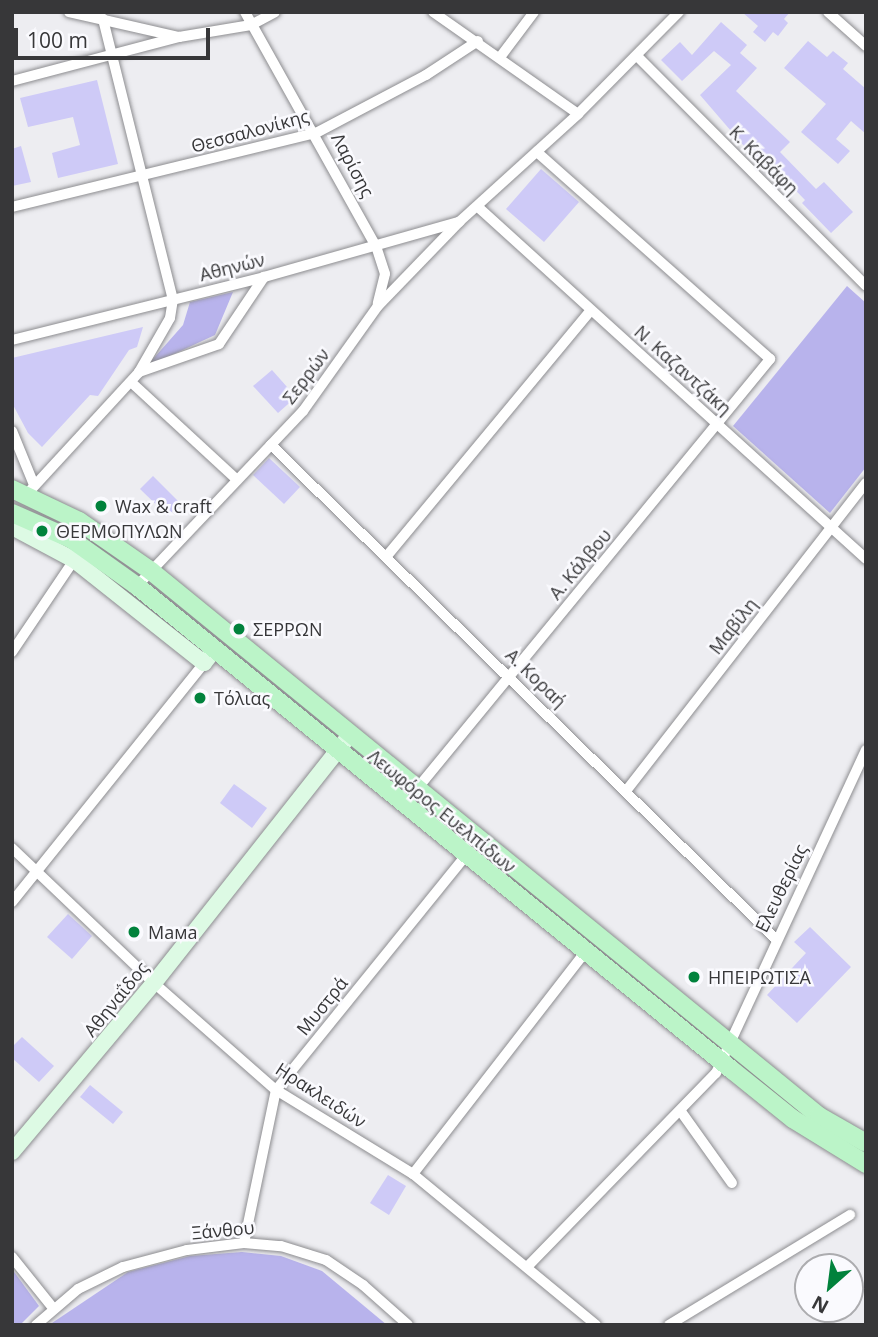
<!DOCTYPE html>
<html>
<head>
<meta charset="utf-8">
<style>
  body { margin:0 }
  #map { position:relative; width:878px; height:1337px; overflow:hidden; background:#ededf1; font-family:"Open Sans",sans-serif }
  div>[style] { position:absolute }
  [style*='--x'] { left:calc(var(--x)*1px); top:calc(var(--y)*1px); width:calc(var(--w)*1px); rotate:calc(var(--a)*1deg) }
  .green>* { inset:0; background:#b8b3ec }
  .building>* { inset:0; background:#cecaf7 }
  .roads { filter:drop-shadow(0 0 2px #8d8d90) drop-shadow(0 0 2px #8d8d90) }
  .street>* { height:10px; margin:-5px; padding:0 5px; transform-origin:5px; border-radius:5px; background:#fff }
  .secondary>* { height:16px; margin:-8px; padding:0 8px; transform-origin:8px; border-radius:8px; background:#ddfae4 }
  .primary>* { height:18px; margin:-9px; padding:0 9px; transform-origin:9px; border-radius:9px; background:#bbf4c8 }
  .dots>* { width:19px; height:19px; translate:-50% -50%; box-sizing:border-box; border:4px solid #fafafe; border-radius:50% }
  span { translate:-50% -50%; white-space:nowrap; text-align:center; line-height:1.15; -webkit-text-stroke:5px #fafafe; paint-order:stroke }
  .street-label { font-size:18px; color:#373739 }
  .poi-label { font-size:18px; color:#373739 }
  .left { translate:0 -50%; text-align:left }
  .frame { position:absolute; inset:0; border:14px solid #373739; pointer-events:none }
  .north { position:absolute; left:794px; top:1253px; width:70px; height:70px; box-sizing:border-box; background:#fafafe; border:2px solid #acacaf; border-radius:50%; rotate:208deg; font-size:19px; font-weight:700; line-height:28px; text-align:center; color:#373739 }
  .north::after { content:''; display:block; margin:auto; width:24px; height:32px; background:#01823c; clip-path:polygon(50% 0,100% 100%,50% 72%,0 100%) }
  .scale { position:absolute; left:14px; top:28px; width:196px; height:32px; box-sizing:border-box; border:4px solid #373739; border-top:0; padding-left:9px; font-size:21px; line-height:24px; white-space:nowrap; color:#373739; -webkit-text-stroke:5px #fafafe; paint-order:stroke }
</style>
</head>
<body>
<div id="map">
  <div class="green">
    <i style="clip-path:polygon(847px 286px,866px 303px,866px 467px,830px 513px,733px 426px)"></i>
    <i style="clip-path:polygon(233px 292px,215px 335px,146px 367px,183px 325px,190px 302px)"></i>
    <i style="clip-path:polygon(242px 1252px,281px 1256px,322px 1271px,387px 1325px,49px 1325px,128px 1272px,190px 1256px)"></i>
    <i style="clip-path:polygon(12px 1269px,39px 1306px,20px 1325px,12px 1325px)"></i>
  </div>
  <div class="building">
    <i style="clip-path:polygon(742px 12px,790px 12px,784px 19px,788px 23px,778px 36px,773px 32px,765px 42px,753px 32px,758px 26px)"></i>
    <i style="clip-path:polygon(721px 22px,747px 45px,740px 53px,757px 68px,736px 91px,790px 142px,780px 152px,816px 189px,824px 182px,853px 212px,831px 233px,802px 203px,805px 200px,769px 163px,765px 167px,750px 153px,700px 95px,731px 65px,714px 51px,682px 81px,661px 60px,680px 42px,692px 55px)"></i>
    <i style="clip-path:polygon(808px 41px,827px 57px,833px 51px,848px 63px,843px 69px,866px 89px,866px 134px,851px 121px,836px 139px,850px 151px,838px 164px,801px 132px,826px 104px,784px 68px)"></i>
    <i style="clip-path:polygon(97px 80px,118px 164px,58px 178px,52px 153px,80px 145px,73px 117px,28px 127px,20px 98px)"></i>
    <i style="clip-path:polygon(21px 146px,31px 182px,12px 186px,12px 149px)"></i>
    <i style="clip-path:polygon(541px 169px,579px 202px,544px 242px,506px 209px)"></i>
    <i style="clip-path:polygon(143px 327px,137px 347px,129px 350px,98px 396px,90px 395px,42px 447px,28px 433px,12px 403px,12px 358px)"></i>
    <i style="clip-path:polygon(272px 370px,296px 397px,278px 413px,253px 386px)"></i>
    <i style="clip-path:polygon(269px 458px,300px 487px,284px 504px,253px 475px)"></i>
    <i style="clip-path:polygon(153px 476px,180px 503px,168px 516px,140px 489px)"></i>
    <i style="clip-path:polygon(234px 784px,267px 808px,252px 828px,220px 803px)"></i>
    <i style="clip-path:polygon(68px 914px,92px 936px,72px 959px,47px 937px)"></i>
    <i style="clip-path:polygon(810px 927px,851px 967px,797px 1023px,767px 995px,806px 953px,794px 942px)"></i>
    <i style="clip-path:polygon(22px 1037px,54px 1066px,39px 1082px,12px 1058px,12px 1047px)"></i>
    <i style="clip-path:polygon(90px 1085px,123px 1112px,113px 1124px,80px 1097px)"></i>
    <i style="clip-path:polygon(388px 1175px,406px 1186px,389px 1215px,370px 1203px)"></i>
  </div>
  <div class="roads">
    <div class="street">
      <i style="--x:69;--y:12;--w:113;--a:12.8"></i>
      <i style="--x:245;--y:12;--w:268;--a:60.8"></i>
      <i style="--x:376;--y:246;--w:29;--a:72"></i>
      <i style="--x:385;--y:274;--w:30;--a:104"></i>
      <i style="--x:433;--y:12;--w:177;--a:35.1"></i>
      <i style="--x:828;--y:12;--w:51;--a:41.8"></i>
      <i style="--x:501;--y:56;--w:55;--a:-53.1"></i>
      <i style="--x:638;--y:57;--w:323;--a:45.1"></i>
      <i style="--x:12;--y:81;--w:173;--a:-14.8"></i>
      <i style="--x:179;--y:37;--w:73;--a:-9.5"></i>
      <i style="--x:251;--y:25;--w:27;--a:-28"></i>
      <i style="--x:12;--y:207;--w:313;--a:-13.7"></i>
      <i style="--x:316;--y:133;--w:124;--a:-27.8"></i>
      <i style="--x:426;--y:75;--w:62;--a:-33.2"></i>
      <i style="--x:478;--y:207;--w:524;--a:42.21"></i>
      <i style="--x:12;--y:340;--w:260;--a:-14"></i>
      <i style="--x:264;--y:277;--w:203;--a:-15.8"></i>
      <i style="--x:139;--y:372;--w:85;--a:-19.3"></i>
      <i style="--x:219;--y:344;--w:81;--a:-56.1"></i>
      <i style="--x:131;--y:382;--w:143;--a:42.7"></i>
      <i style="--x:12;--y:431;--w:58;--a:67.8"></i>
      <i style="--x:271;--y:445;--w:705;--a:44.37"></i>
      <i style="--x:27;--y:494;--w:166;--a:-47.4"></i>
      <i style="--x:139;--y:372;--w:62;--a:-60.1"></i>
      <i style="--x:170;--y:318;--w:18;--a:-81"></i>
      <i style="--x:173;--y:300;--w:290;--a:-104"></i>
      <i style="--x:386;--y:557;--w:320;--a:-50.3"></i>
      <i style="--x:137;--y:586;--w:241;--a:-46.5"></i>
      <i style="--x:303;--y:411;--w:129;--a:-54.5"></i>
      <i style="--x:378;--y:306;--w:117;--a:-46"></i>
      <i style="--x:459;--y:222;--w:161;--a:-42.2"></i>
      <i style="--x:578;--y:114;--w:144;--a:-45.3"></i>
      <i style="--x:12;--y:652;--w:111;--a:-56"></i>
      <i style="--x:416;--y:790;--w:558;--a:-50.6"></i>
      <i style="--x:770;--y:359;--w:312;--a:-138.4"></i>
      <i style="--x:626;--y:791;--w:390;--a:-52.1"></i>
      <i style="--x:12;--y:848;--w:196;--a:43.6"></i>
      <i style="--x:154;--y:983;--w:162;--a:41.3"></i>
      <i style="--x:276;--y:1090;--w:161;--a:31.5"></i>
      <i style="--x:413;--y:1174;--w:237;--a:39.5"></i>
      <i style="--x:12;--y:902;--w:307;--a:-51.2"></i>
      <i style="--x:682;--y:1113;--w:86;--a:54.5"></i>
      <i style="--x:413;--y:1174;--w:281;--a:-52.2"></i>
      <i style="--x:244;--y:1243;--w:156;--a:-78.2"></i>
      <i style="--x:276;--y:1090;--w:302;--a:-51"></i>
      <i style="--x:12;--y:1257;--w:65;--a:51.2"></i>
      <i style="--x:528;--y:1266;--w:269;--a:-45.8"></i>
      <i style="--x:716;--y:1073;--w:356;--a:-65.1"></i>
      <i style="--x:36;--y:1325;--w:55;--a:-40.6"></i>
      <i style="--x:78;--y:1289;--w:50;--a:-26.1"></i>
      <i style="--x:123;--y:1267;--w:66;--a:-14.9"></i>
      <i style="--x:187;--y:1250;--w:57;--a:-7"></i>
      <i style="--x:244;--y:1243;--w:37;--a:5"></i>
      <i style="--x:281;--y:1246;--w:47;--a:17.3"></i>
      <i style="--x:326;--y:1260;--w:45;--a:34"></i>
      <i style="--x:363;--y:1285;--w:60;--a:41.6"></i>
      <i style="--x:669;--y:1325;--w:212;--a:-31.3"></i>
    </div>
    <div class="secondary">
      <i style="--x:12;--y:527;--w:70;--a:28"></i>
      <i style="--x:74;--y:560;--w:166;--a:38.4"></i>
      <i style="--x:204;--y:663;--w:16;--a:-52"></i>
      <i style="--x:12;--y:1152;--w:221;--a:-50"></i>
      <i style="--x:154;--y:983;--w:315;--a:-51.7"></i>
    </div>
    <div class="primary">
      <i style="--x:12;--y:489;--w:74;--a:25.5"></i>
      <i style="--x:79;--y:521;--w:88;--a:34.8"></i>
      <i style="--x:151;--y:571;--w:862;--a:39.21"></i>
      <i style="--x:819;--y:1116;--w:54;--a:29.9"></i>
      <i style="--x:12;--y:513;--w:64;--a:23.8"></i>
      <i style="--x:71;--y:539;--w:81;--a:35.5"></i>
      <i style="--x:137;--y:586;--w:767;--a:39.13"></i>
      <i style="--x:732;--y:1070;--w:78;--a:38.8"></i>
      <i style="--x:793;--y:1119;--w:86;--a:31.7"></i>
    </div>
  </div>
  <div class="dots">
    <i style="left:101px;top:506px;background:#01823c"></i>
    <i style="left:42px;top:531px;background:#01823c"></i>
    <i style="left:239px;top:629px;background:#01823c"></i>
    <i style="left:200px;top:698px;background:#01823c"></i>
    <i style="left:134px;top:932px;background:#01823c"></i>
    <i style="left:694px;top:977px;background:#01823c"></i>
  </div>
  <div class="street-label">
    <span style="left:250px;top:131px;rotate:-15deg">Θεσσαλονίκης</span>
    <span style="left:764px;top:160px;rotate:45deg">Κ. Καβάφη</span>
    <span style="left:353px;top:165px;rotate:62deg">Λαρίσης</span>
    <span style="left:232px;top:267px;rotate:-14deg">Αθηνών</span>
    <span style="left:683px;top:370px;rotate:42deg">Ν. Καζαντζάκη</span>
    <span style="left:306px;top:376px;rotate:-53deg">Σερρών</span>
    <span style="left:580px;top:564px;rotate:-50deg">A. Κάλβου</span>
    <span style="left:733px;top:626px;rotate:-52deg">Μαβίλη</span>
    <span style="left:536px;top:678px;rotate:44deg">Α. Κοραή</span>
    <span style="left:442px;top:811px;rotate:39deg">Λεωφόρος Ευελπίδων</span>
    <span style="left:781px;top:888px;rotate:-64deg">Ελευθερίας</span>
    <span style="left:116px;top:999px;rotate:-51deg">Αθηναΐδος</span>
    <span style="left:322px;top:1006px;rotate:-51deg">Μυστρά</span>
    <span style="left:321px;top:1095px;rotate:33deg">Ηρακλειδών</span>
    <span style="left:223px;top:1230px;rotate:-5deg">Ξάνθου</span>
  </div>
  <div class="poi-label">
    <span class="left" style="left:115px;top:506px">Wax &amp; craft</span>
    <span class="left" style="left:56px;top:531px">ΘΕΡΜΟΠΥΛΩΝ</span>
    <span class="left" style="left:253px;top:629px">ΣΕΡΡΩΝ</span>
    <span class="left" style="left:214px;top:698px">Τόλιας</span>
    <span class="left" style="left:148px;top:932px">Мама</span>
    <span class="left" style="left:708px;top:977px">ΗΠΕΙΡΩΤΙΣΑ</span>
  </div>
  <div class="frame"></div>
  <div class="north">N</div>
  <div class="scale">100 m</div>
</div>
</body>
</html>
